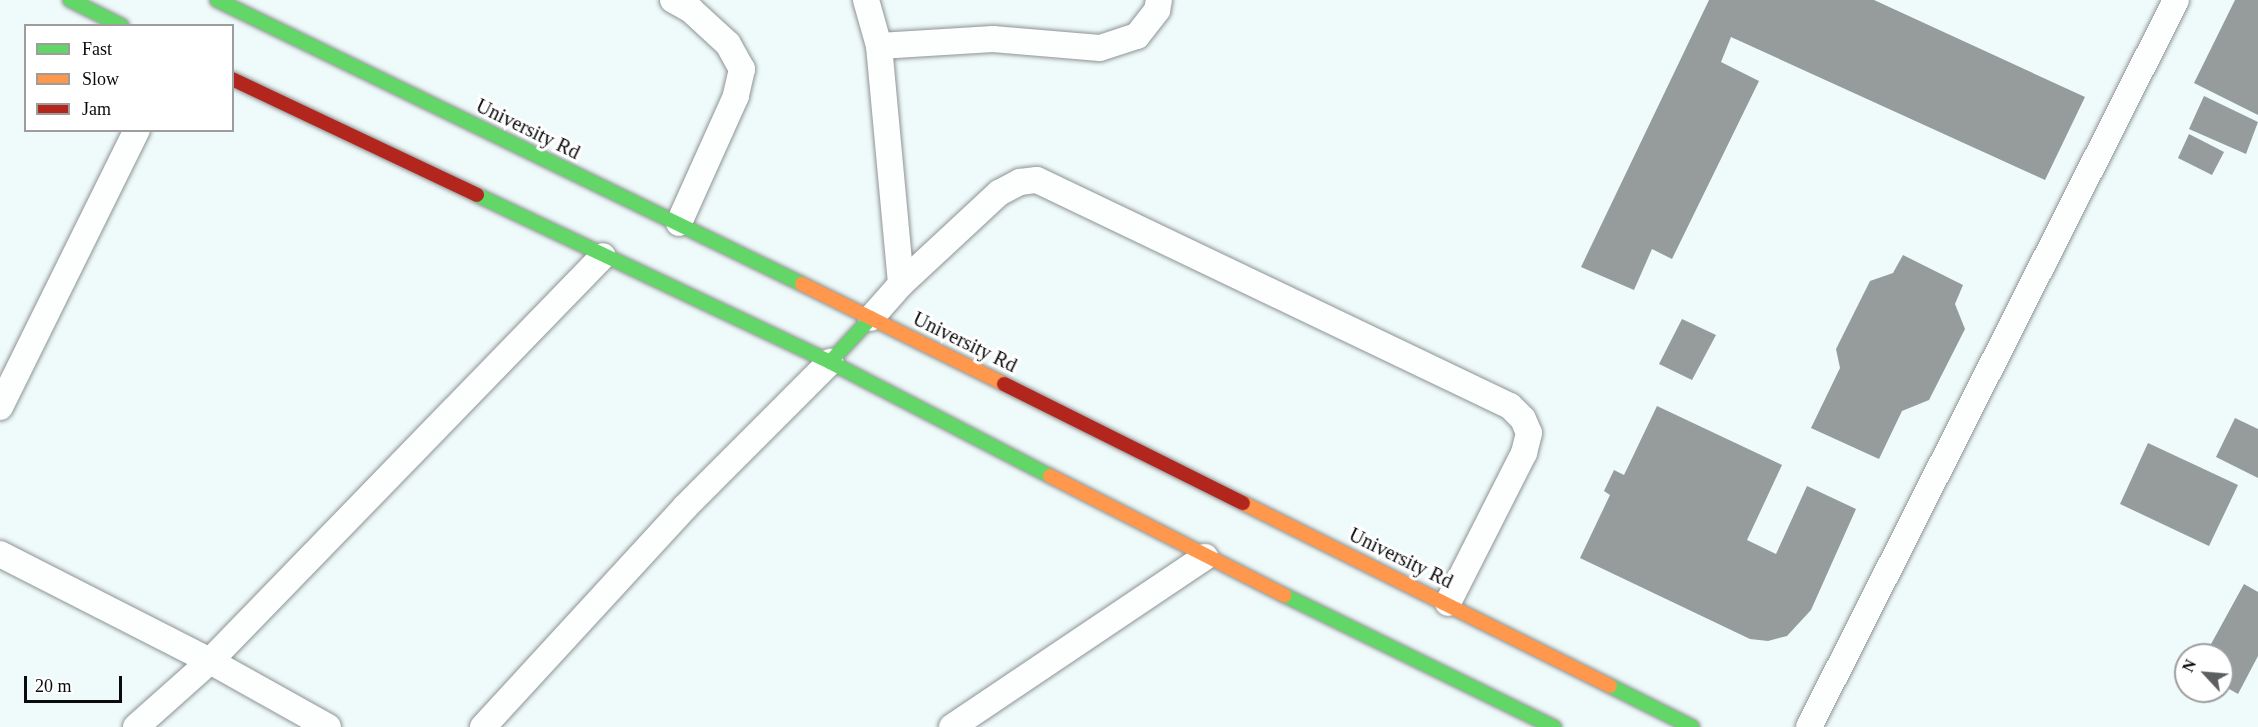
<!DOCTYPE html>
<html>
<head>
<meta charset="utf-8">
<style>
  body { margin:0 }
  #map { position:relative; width:2258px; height:727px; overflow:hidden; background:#effafa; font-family:Georgia,serif }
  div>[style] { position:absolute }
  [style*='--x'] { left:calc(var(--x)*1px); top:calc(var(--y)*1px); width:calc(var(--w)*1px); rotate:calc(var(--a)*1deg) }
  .building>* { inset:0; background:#959c9b }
  .roads { filter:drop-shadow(0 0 2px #8e9393) drop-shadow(0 0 2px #8e9393) }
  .street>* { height:26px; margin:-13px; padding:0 13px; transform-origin:13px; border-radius:13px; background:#fdfefe }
  .fast>* { height:14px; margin:-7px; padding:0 7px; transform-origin:7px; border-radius:7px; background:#63d668 }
  .slow>* { height:14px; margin:-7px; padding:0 7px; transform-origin:7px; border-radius:7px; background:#ff974d }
  .jam>* { height:14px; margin:-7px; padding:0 7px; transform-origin:7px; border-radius:7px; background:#b3261e }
  span { translate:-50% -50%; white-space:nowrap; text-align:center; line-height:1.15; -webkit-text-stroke:6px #fff; paint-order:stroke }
  .street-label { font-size:20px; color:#0b0b0b }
  .legend { position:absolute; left:24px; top:24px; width:210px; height:108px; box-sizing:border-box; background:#fff; border:2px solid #9d9d9d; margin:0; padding:8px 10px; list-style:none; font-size:18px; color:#0b0b0b }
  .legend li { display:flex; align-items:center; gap:12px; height:30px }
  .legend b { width:30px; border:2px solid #9d9d9d }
  .north { position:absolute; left:2174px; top:643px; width:60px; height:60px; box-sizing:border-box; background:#fff; border:2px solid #9d9d9d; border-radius:50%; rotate:296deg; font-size:16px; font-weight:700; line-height:24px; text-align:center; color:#0b0b0b }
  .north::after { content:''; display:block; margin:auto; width:21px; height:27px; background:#5b5f5f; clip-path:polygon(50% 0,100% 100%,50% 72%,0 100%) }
  .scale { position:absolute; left:24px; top:676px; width:98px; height:27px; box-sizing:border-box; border:3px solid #0b0b0b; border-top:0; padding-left:8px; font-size:18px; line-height:21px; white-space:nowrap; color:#0b0b0b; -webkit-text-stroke:4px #fff; paint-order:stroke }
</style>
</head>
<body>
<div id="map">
  <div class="building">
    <i style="clip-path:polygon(1709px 0,1874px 0,2085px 97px,2045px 180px,1731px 37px,1721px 62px,1759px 81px,1672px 259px,1652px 249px,1634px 290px,1581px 267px)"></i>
    <i style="clip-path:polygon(2235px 0,2258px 0,2258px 115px,2194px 83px)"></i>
    <i style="clip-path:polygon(2204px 96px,2258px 122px,2246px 154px,2189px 129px)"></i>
    <i style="clip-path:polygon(2189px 134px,2224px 152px,2212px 175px,2178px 158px)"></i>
    <i style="clip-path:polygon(1903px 255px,1963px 285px,1955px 304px,1965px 329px,1929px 400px,1902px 411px,1879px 459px,1811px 428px,1840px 368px,1836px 349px,1870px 281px,1893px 273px)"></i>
    <i style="clip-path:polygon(1682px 319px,1716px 335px,1692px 380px,1659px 364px)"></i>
    <i style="clip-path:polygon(1657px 406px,1782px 465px,1747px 540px,1776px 554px,1807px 486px,1856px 509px,1811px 610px,1787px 636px,1768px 641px,1750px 639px,1580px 558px,1610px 495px,1604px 491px,1614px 470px,1624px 475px)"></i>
    <i style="clip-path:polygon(2235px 418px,2258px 429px,2258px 478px,2216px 457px)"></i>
    <i style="clip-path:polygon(2148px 443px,2238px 485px,2209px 546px,2120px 504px)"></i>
    <i style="clip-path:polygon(2244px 584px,2258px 592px,2258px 656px,2238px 694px,2222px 685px,2222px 655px,2205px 655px)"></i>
  </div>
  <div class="roads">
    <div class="street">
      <i style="--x:673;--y:0;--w:21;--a:29"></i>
      <i style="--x:691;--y:10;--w:50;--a:42.6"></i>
      <i style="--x:728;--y:44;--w:29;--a:61"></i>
      <i style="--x:742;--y:69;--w:28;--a:103"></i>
      <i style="--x:736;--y:96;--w:139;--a:114.2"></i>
      <i style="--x:866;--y:0;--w:48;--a:74.2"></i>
      <i style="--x:879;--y:46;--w:239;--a:84.7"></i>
      <i style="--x:901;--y:284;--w:45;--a:131.4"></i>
      <i style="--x:879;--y:46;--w:114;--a:-3.5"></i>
      <i style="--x:993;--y:39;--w:107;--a:4.8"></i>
      <i style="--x:1100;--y:48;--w:39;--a:-18"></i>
      <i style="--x:1137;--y:36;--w:33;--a:-52"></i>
      <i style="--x:1157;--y:10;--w:10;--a:-79"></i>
      <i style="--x:901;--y:284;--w:134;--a:-42.9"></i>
      <i style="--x:999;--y:193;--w:24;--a:-28"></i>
      <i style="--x:1020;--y:182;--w:17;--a:-7"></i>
      <i style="--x:1037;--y:180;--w:524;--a:25.54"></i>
      <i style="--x:1510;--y:406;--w:18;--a:45"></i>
      <i style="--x:1523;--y:419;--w:15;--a:67"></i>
      <i style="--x:1529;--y:433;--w:21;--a:104"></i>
      <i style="--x:1524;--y:453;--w:168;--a:116.9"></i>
      <i style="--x:0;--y:407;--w:309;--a:-63.7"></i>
      <i style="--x:0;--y:554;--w:236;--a:27"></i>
      <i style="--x:210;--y:661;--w:135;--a:29.2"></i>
      <i style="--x:136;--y:727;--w:99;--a:-41.7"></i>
      <i style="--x:210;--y:661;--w:564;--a:-45.86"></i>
      <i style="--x:483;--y:727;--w:300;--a:-47.4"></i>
      <i style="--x:686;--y:506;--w:204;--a:-45"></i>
      <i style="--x:952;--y:727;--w:305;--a:-33.9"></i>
      <i style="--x:1809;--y:727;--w:814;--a:-63.21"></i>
    </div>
    <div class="fast">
      <i style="--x:70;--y:0;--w:58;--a:26.6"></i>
      <i style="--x:217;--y:0;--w:650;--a:25.9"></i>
      <i style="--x:477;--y:195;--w:391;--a:25.3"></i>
      <i style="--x:830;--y:362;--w:248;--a:27.4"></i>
      <i style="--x:830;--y:362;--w:60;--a:-47"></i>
      <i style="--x:1284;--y:595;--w:301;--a:26.1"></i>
      <i style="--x:1610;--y:686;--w:92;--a:26.6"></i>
    </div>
    <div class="slow">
      <i style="--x:802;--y:284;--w:225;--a:26.3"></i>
      <i style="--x:1050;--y:476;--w:263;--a:27"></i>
      <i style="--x:1243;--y:503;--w:410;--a:26.5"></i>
    </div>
    <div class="jam">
      <i style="--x:232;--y:79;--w:271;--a:25.3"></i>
      <i style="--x:1004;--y:384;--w:267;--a:26.5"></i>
    </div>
  </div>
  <div class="street-label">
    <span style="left:528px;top:129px;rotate:26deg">University Rd</span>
    <span style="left:965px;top:342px;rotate:26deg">University Rd</span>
    <span style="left:1401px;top:558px;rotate:26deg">University Rd</span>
  </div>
  <ul class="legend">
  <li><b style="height:8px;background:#63d668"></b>Fast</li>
  <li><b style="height:8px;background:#ff974d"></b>Slow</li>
  <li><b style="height:8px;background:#b3261e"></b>Jam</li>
  </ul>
  <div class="north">N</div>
  <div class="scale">20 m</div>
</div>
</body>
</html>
